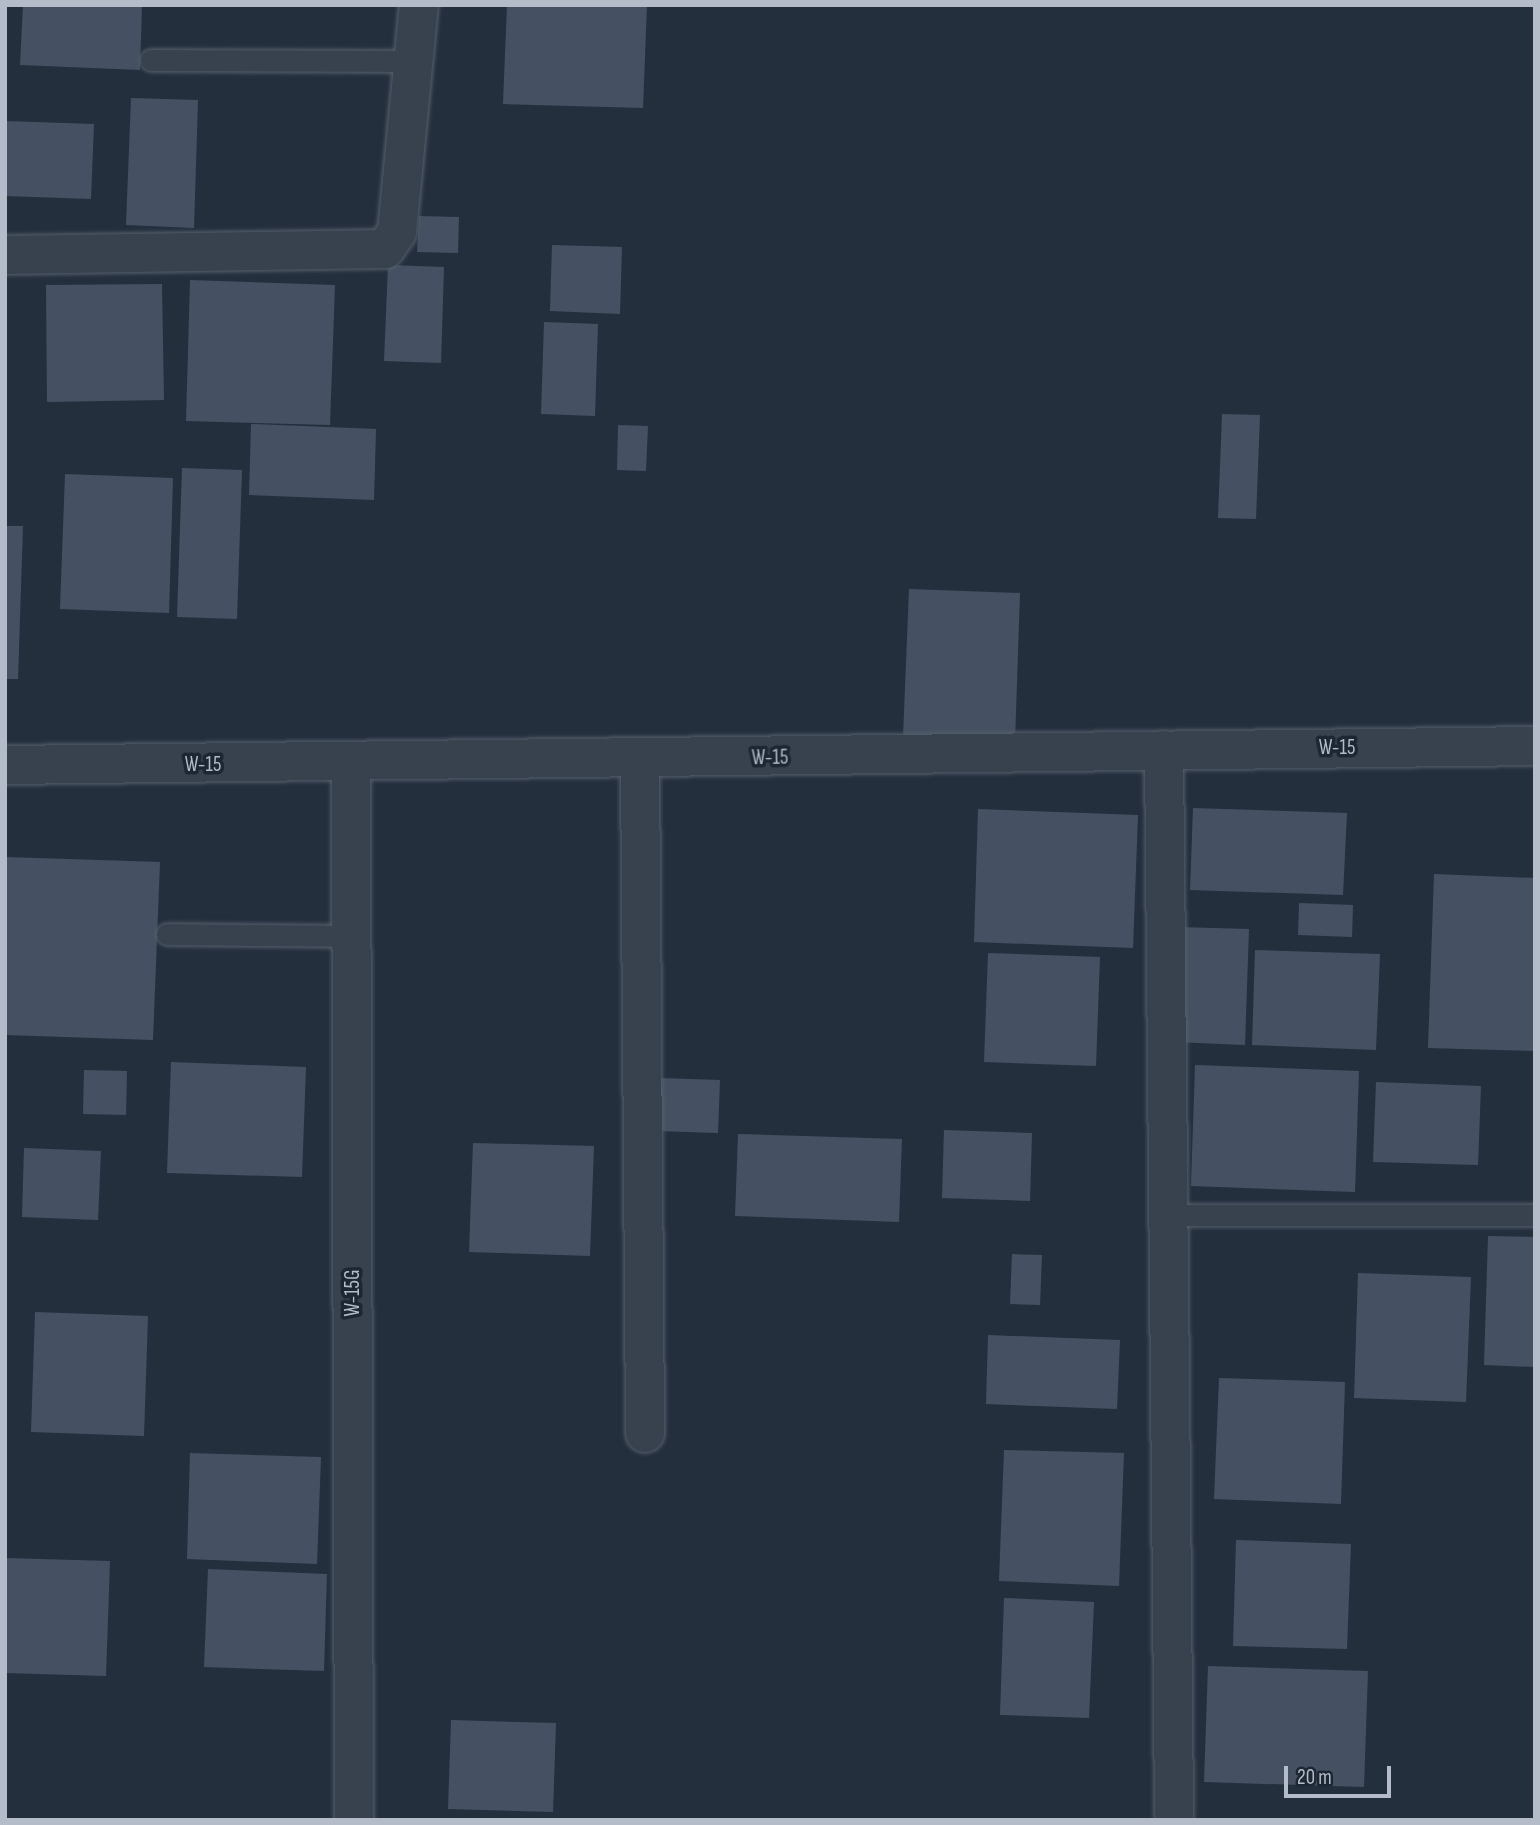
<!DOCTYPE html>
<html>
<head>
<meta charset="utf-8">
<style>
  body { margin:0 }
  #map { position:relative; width:1540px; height:1825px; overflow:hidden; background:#242f3e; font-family:"Sofia Sans Condensed",sans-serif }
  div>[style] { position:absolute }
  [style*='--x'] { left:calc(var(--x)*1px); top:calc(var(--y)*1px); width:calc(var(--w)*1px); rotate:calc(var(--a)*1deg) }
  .building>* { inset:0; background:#455162 }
  .roads { filter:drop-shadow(0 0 2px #565f6c) drop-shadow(0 0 2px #565f6c) }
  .service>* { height:21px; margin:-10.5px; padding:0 10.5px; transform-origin:10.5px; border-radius:10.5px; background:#38414e }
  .minor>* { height:38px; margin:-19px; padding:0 19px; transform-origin:19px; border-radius:19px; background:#38414e }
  span { translate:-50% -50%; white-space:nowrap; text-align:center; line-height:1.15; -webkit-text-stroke:7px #1d2633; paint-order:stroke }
  .street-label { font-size:21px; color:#b4bcc9 }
  .frame { position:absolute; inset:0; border:7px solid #b4bcc9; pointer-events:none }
  .scale { position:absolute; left:1284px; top:1766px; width:107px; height:32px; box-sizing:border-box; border:4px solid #b4bcc9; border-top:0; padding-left:9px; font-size:21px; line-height:24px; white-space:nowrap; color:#b4bcc9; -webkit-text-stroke:5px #1d2633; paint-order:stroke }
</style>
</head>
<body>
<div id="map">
  <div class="building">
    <i style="clip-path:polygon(23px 5px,142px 5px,140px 70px,20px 65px)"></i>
    <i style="clip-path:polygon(507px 5px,647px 5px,643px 108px,503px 104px)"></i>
    <i style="clip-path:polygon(131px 98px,198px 100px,194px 228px,126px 225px)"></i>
    <i style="clip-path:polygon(5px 121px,94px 124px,91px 199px,5px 196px)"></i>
    <i style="clip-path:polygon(419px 216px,459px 217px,458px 253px,417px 252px)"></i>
    <i style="clip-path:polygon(552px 245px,622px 247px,620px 314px,550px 311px)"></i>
    <i style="clip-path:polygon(388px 265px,444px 267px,441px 363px,384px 361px)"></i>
    <i style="clip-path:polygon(190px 280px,335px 285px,330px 425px,186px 421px)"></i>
    <i style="clip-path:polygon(162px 284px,164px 400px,47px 402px,46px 285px)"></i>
    <i style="clip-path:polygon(544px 322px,598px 324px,595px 416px,541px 414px)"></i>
    <i style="clip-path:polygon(1222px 414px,1260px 415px,1256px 519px,1218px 518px)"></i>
    <i style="clip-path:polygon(251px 424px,376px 429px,374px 500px,249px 495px)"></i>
    <i style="clip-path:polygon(618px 425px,648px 426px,646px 471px,617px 470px)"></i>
    <i style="clip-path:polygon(182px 468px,242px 470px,237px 619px,177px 617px)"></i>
    <i style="clip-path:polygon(65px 474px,173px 478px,169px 613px,60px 609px)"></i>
    <i style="clip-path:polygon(5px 526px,23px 526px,18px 679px,5px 679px)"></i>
    <i style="clip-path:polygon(909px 589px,1020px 593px,1015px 741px,903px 737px)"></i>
    <i style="clip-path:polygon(1193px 808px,1347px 813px,1343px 895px,1190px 890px)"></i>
    <i style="clip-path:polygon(978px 809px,1138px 815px,1133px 948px,974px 942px)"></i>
    <i style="clip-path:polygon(5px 857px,160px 862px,153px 1040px,5px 1035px)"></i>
    <i style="clip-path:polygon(1434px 874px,1535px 878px,1535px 1051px,1428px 1048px)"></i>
    <i style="clip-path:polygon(1299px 903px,1353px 905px,1352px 937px,1298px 935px)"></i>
    <i style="clip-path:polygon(1178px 927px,1249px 929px,1245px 1045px,1175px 1042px)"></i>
    <i style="clip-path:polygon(1255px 950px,1380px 954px,1376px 1050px,1252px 1045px)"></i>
    <i style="clip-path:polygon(988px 953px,1100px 957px,1096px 1066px,984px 1062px)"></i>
    <i style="clip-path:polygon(171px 1062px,306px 1067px,302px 1177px,167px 1173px)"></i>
    <i style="clip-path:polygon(1195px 1065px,1359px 1071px,1355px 1192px,1191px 1186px)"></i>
    <i style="clip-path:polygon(84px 1070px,127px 1071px,126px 1115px,83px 1114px)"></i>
    <i style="clip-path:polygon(658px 1078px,720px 1080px,718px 1133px,657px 1131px)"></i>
    <i style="clip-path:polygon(1376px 1082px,1481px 1086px,1478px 1165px,1373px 1162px)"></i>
    <i style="clip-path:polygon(944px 1130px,1032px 1133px,1030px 1201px,942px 1198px)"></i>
    <i style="clip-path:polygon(738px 1134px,902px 1139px,899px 1222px,735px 1216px)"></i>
    <i style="clip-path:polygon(473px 1143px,594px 1146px,590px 1256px,469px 1252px)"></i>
    <i style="clip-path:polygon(24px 1148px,101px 1151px,98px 1220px,22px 1217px)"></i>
    <i style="clip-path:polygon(1488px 1236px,1535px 1237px,1535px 1367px,1484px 1365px)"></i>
    <i style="clip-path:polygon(1012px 1254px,1042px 1255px,1040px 1305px,1010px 1304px)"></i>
    <i style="clip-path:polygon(1358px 1273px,1471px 1277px,1466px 1402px,1354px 1398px)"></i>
    <i style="clip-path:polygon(35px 1312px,148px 1316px,144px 1436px,31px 1432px)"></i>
    <i style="clip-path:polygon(988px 1335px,1120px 1340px,1117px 1409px,986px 1404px)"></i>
    <i style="clip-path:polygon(1219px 1378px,1345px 1382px,1341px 1504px,1214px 1499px)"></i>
    <i style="clip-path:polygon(1004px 1450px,1124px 1453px,1119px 1586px,999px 1581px)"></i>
    <i style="clip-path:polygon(190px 1453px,321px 1457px,317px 1564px,187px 1559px)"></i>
    <i style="clip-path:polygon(1236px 1540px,1351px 1544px,1347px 1649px,1233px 1646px)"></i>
    <i style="clip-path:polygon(5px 1558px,110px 1561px,106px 1676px,5px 1673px)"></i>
    <i style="clip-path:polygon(208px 1569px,327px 1574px,324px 1671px,204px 1667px)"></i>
    <i style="clip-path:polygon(1004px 1598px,1094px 1602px,1089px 1718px,1000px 1715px)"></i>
    <i style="clip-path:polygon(1208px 1666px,1368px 1671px,1364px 1787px,1204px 1782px)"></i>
    <i style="clip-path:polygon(451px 1720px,556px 1723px,553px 1812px,448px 1809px)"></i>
  </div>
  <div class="roads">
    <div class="service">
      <i style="--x:151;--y:60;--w:264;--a:0.2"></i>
      <i style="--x:167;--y:934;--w:184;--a:0.6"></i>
      <i style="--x:1171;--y:1215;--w:364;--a:0"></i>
    </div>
    <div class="minor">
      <i style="--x:5;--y:255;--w:380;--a:-0.9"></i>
      <i style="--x:385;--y:249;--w:21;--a:-55"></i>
      <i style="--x:397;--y:232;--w:228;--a:-84.5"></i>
      <i style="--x:1164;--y:750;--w:1064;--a:89.46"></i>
      <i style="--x:640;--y:761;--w:672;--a:89.57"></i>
      <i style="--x:5;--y:765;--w:1530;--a:-0.71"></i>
      <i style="--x:351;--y:765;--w:1055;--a:89.84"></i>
    </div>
  </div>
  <div class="street-label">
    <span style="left:1337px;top:748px">W-15</span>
    <span style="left:770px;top:758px;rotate:-1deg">W-15</span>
    <span style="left:203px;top:765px">W-15</span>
    <span style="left:353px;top:1293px;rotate:-90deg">W-15G</span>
  </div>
  <div class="frame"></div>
  <div class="scale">20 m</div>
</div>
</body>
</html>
